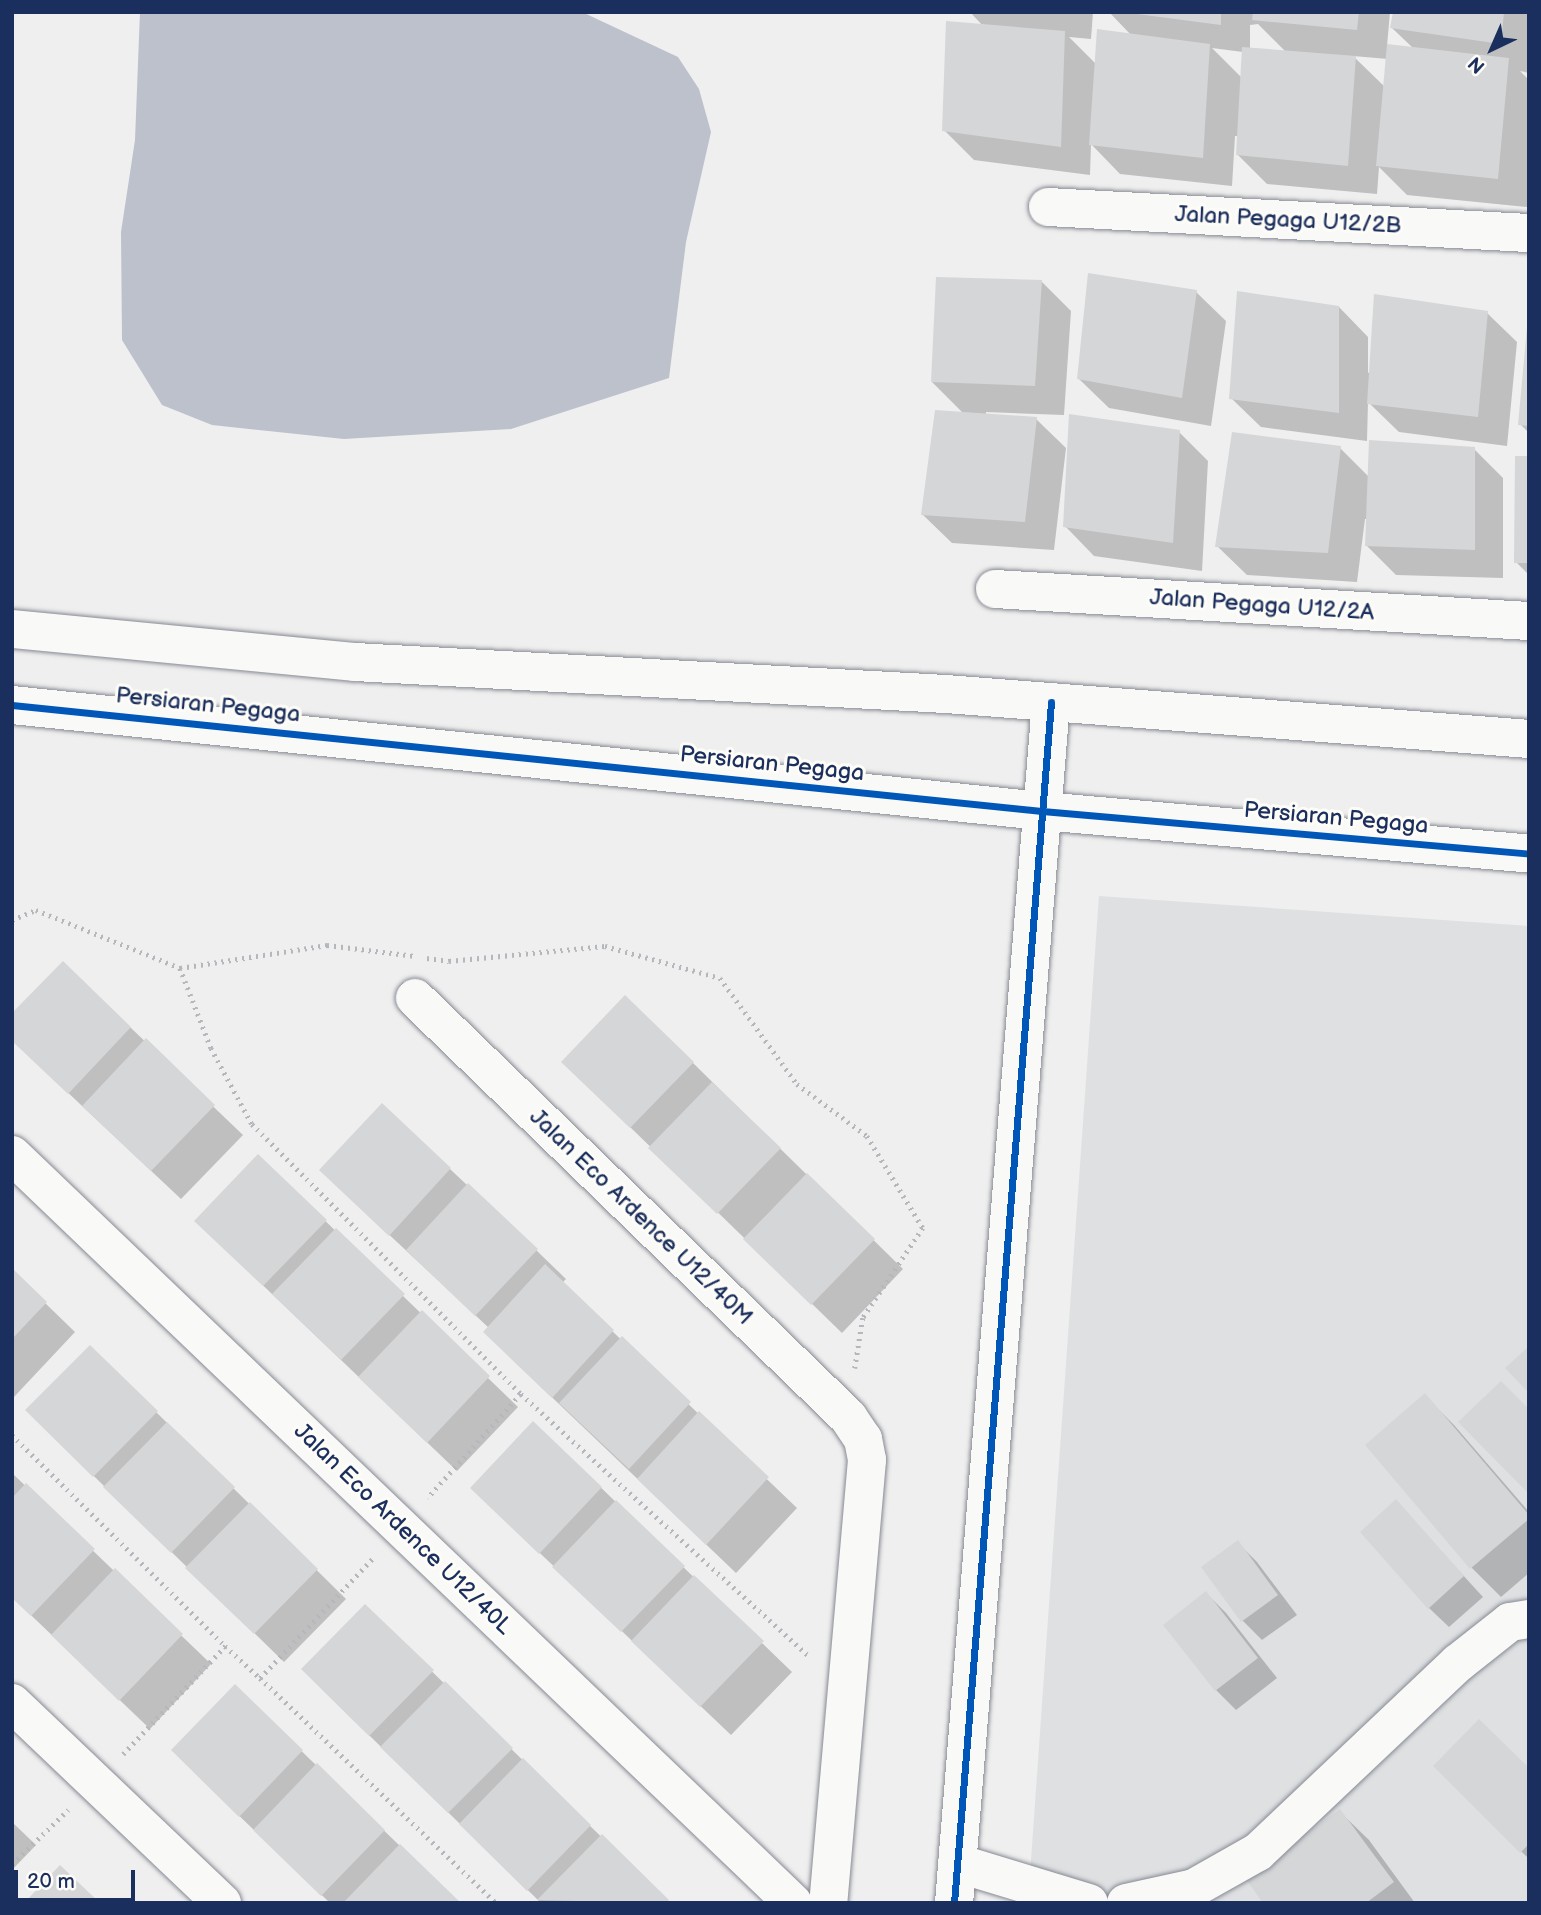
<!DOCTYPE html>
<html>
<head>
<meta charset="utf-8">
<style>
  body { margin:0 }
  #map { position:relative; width:1541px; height:1915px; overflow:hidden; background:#efefef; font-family:"Balsamiq Sans",sans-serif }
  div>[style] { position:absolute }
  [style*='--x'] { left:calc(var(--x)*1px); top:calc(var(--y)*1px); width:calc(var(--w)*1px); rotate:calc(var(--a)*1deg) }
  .green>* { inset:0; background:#dee0e2 }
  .water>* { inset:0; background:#bdc1cc }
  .shadow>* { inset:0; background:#0003 }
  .building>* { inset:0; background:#d5d6d8 }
  .path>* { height:4.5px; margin-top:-2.25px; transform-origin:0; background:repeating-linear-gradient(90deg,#b4b7bc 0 2px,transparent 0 7px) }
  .roads { filter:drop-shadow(0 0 2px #868a93) drop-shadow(0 0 2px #868a93) }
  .minor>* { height:38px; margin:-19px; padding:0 19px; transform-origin:19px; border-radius:19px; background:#f9f9f8 }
  .cycleway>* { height:7px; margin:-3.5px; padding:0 3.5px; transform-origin:3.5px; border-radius:3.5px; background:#0057b8 }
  span { translate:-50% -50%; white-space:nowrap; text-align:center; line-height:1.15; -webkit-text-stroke:6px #fdfcf7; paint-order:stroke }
  .street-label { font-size:23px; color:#1b2f5e }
  .frame { position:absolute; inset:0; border:14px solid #1b2f5e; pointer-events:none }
  .north { position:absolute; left:1457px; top:14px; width:70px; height:70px; -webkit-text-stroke:5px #fdfcf7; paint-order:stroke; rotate:224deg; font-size:19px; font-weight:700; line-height:28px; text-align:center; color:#1b2f5e }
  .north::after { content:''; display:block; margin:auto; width:24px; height:32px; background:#1b2f5e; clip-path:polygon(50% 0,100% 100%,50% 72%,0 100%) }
  .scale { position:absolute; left:14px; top:1870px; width:121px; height:32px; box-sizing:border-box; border:4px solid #1b2f5e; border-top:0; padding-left:9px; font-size:21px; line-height:24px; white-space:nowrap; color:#1b2f5e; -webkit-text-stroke:5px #fdfcf7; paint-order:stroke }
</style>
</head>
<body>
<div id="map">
  <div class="green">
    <i style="clip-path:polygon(1099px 896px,1529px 926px,1529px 1903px,1028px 1903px)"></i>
  </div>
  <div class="water">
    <i style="clip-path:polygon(140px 12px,582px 12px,678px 57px,699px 89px,711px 132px,686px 242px,669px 378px,511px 429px,344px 439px,212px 425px,162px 405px,122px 340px,121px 232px,135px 140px)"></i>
  </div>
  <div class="shadow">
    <i style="clip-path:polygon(evenodd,970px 12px,1093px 12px,1091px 39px,1069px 37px,1096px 64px,1132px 36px,1109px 12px,1390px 12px,1387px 46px,1413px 48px,1392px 28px,1394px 12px,1529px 12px,1529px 73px,1520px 71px,1529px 80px,1527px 207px,1407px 195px,1379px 167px,1377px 194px,1267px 184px,1237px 154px,1238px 136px,1235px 136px,1232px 186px,1120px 174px,1091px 144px,1090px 175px,974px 160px,944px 130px,983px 26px,970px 12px,1258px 24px,1286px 52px,1250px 49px,1250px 25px,1258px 24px,970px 12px,1212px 48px,1243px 52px,1242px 78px,1212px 48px,970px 12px,1353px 56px,1388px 59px,1385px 87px,1353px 56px)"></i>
    <i style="clip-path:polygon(1041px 281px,1071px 311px,1064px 415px,986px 412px,986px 415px,1036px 419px,1066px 448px,1054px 550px,952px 543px,922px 514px,964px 414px,932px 382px)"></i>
    <i style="clip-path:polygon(1196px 292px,1226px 321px,1211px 426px,1109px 408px,1079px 379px)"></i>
    <i style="clip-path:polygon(1339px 307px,1368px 337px,1368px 373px,1487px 313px,1517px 342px,1507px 446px,1399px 432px,1368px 402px,1367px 441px,1261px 427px,1231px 398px)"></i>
    <i style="clip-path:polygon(1529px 325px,1529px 433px,1520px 424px)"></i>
    <i style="clip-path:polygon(1179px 432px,1208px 461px,1202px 571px,1094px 556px,1065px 526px)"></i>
    <i style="clip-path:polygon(1340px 448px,1369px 477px,1474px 449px,1503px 478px,1503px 578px,1396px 575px,1366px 545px,1368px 519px,1365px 519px,1357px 582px,1247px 575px,1217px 546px)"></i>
    <i style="clip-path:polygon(1529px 458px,1529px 575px,1516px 562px)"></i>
    <i style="clip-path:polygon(63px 963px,243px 1135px,181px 1199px,30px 1057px)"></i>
    <i style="clip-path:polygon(693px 1063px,903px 1269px,842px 1333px,593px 1091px)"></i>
    <i style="clip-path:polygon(382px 1105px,536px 1250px,566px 1279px,562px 1283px,797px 1508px,736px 1573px,514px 1361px,489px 1328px,351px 1199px)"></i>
    <i style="clip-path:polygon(258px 1156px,518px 1407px,457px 1471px,226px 1250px)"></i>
    <i style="clip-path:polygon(12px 1271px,75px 1332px,14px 1397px,12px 1395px)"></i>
    <i style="clip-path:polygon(90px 1347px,346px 1599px,284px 1662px,57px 1440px)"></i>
    <i style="clip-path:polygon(1425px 1396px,1454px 1425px,1529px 1512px,1529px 1573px,1501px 1597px,1472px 1568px)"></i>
    <i style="clip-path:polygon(534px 1423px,792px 1672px,731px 1735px,502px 1517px)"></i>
    <i style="clip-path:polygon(12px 1473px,211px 1664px,150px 1729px,12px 1597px)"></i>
    <i style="clip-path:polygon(1396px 1502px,1483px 1597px,1449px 1627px,1429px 1608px)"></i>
    <i style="clip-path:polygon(1237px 1542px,1257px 1562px,1297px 1615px,1262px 1640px,1242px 1620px)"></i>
    <i style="clip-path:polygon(1206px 1593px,1226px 1613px,1277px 1678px,1236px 1710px,1216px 1690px)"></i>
    <i style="clip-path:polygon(365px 1606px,669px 1903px,541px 1903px,332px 1699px)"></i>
    <i style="clip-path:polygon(235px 1687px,400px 1846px,459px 1903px,330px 1903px,202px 1780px)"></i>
    <i style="clip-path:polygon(1435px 1766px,1529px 1771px,1529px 1859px)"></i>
    <i style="clip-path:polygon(1339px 1811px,1369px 1840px,1415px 1903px,1265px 1903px)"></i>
    <i style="clip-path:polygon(12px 1822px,36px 1845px,12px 1870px)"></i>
  </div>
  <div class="building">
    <i style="clip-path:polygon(1137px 12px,1221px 12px,1221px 25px,1137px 14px)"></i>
    <i style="clip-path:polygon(1253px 12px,1359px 12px,1357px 30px,1252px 20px)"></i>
    <i style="clip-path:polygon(1393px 12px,1504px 12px,1501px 44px,1390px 28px)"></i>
    <i style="clip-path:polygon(946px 21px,1065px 31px,1061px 147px,942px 131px)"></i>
    <i style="clip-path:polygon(1097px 29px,1210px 44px,1203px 158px,1089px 145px)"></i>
    <i style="clip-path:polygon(1387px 44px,1509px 58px,1498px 179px,1376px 166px)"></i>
    <i style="clip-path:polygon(1242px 47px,1356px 56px,1348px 166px,1236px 155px)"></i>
    <i style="clip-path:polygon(1088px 273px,1197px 290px,1182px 398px,1077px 379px)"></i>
    <i style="clip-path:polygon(936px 277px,1042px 280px,1035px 386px,931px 382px)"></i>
    <i style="clip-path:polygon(1237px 291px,1339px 306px,1339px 413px,1229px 399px)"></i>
    <i style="clip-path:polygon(1374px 294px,1488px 311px,1478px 417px,1367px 404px)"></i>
    <i style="clip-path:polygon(1527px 327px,1529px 327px,1529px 426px,1518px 425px)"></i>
    <i style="clip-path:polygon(935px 410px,1037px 417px,1025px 522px,921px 515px)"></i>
    <i style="clip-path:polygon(1069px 414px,1180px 430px,1173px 543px,1063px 527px)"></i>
    <i style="clip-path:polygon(1232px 432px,1341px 446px,1328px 553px,1215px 547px)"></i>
    <i style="clip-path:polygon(1369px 440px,1475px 447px,1475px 550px,1365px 546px)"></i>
    <i style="clip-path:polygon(1515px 456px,1529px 456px,1529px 563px,1514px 563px)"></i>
    <i style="clip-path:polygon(63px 961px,131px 1027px,68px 1094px,12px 1041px,12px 1013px)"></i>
    <i style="clip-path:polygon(625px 995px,694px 1062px,630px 1128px,561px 1062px)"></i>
    <i style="clip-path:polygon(146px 1038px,215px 1105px,151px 1171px,82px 1106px)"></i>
    <i style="clip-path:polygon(712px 1082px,781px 1148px,717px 1214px,648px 1148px)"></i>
    <i style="clip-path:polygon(382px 1103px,451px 1168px,389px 1236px,319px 1170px)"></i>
    <i style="clip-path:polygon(258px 1154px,327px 1220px,263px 1286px,194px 1221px)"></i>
    <i style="clip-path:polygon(807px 1173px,875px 1239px,811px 1305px,743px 1239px)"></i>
    <i style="clip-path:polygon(468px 1183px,538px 1249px,475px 1316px,406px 1250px)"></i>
    <i style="clip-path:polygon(336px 1228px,405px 1294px,341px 1360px,272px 1294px)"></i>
    <i style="clip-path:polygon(545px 1264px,614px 1330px,552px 1398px,483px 1332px)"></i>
    <i style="clip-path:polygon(12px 1268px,47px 1302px,12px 1339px)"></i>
    <i style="clip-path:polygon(422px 1310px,490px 1376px,427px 1443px,358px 1377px)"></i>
    <i style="clip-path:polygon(622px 1336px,691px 1402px,629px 1469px,559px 1403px)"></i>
    <i style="clip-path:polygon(90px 1345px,158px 1411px,93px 1477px,25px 1410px)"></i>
    <i style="clip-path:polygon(1529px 1346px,1529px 1393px,1505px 1368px)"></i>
    <i style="clip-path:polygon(1501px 1381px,1529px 1409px,1529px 1494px,1458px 1422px)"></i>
    <i style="clip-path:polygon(1425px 1393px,1529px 1515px,1529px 1519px,1470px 1569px,1365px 1445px)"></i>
    <i style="clip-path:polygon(699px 1411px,769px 1477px,706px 1545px,637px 1479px)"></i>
    <i style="clip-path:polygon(533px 1421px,602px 1487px,539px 1554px,470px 1488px)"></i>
    <i style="clip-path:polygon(167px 1422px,235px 1487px,171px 1553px,103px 1487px)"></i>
    <i style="clip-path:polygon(26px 1483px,95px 1549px,31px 1616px,12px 1598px,12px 1498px)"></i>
    <i style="clip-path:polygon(1396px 1499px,1464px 1576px,1428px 1609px,1360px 1532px)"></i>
    <i style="clip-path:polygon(616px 1500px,685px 1566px,621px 1632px,552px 1567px)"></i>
    <i style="clip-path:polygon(250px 1502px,318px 1569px,254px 1634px,185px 1568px)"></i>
    <i style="clip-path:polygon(1238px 1540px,1278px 1595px,1241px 1622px,1201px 1567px)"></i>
    <i style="clip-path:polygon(115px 1568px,183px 1634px,119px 1701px,51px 1635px)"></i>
    <i style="clip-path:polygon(694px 1575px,764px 1641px,700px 1707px,631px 1641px)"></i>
    <i style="clip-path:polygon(1206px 1591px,1258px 1658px,1215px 1691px,1163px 1625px)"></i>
    <i style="clip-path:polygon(365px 1604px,434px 1670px,369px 1736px,301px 1669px)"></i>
    <i style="clip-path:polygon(445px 1681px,513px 1748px,448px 1813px,380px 1747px)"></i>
    <i style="clip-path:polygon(235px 1684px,303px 1750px,239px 1817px,171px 1750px)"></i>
    <i style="clip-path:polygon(1479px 1719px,1529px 1768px,1529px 1844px,1520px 1853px,1433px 1766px)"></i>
    <i style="clip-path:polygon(523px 1758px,591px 1825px,527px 1891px,459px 1824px)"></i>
    <i style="clip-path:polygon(317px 1763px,385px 1830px,321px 1896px,253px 1830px)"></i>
    <i style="clip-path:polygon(1340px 1809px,1394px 1882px,1366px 1903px,1263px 1903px,1245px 1878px)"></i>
    <i style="clip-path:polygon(602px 1834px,669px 1900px,666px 1903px,537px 1900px)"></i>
    <i style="clip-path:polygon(400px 1844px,461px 1903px,343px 1903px)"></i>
    <i style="clip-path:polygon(60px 1865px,100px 1903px,24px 1903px)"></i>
  </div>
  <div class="path">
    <i style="--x:12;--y:920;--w:26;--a:-23"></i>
    <i style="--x:36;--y:910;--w:155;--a:21.9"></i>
    <i style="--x:180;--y:968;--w:149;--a:-8.9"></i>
    <i style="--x:327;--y:945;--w:89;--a:7.1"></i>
    <i style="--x:427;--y:958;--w:22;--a:8"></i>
    <i style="--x:449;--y:961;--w:157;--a:-5.5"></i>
    <i style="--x:605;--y:946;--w:119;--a:15.5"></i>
    <i style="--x:720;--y:978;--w:131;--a:54"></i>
    <i style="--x:797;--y:1084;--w:87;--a:36.6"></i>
    <i style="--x:867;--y:1136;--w:108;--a:58.7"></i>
    <i style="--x:923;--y:1228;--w:108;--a:123.7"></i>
    <i style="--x:863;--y:1318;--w:51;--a:99.1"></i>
    <i style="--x:180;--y:968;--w:86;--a:68.8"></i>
    <i style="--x:211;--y:1048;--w:86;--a:61.7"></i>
    <i style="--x:252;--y:1124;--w:381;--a:45.1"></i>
    <i style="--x:521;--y:1394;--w:140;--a:131.8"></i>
    <i style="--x:521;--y:1394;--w:391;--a:42.3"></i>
    <i style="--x:12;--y:1435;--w:300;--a:44.7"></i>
    <i style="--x:260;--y:1678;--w:326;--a:43.6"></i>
    <i style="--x:123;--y:1754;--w:149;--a:-46.6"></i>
    <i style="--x:225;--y:1646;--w:47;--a:42.4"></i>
    <i style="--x:260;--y:1678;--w:168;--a:-46.7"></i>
    <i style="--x:12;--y:1864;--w:78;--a:-44"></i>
  </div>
  <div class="roads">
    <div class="minor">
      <i style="--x:1048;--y:207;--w:482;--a:3.1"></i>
      <i style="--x:995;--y:589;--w:535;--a:3.43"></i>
      <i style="--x:12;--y:629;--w:345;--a:5.5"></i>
      <i style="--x:355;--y:662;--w:592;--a:3.1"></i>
      <i style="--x:946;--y:694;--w:585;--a:4.41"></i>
      <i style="--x:12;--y:705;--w:1035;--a:5.88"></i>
      <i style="--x:1042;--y:811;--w:489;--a:5"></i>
      <i style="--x:415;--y:998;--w:603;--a:44.06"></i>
      <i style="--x:848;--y:1417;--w:27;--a:56"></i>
      <i style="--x:863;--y:1439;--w:21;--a:79"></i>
      <i style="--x:867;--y:1460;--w:445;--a:95"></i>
      <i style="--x:12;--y:1155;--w:1081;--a:43.76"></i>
      <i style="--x:12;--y:1703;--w:290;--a:43.6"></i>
      <i style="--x:957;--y:1863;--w:138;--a:16.9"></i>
      <i style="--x:954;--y:1903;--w:1205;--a:-85.38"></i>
      <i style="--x:1126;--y:1903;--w:70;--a:-12.4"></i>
      <i style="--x:1194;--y:1888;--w:73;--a:-29.4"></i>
      <i style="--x:1258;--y:1852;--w:275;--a:-43.4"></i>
      <i style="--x:1458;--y:1663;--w:66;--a:-38.3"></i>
      <i style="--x:1510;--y:1622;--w:19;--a:-9"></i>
    </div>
  </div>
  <div class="cycleway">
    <i style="--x:12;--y:705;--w:1035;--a:5.88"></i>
    <i style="--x:1042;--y:811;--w:489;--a:5"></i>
    <i style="--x:954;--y:1903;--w:1205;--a:-85.38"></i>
  </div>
  <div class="street-label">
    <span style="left:1288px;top:220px;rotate:3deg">Jalan Pegaga U12/2B</span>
    <span style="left:1262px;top:605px;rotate:4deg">Jalan Pegaga U12/2A</span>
    <span style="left:208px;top:705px;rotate:6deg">Persiaran Pegaga</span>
    <span style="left:772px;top:764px;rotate:6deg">Persiaran Pegaga</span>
    <span style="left:1336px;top:818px;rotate:5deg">Persiaran Pegaga</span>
    <span style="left:641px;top:1217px;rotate:44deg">Jalan Eco Ardence U12/40M</span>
    <span style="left:403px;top:1529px;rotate:44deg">Jalan Eco Ardence U12/40L</span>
  </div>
  <div class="frame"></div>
  <div class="north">N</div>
  <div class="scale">20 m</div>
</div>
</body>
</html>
